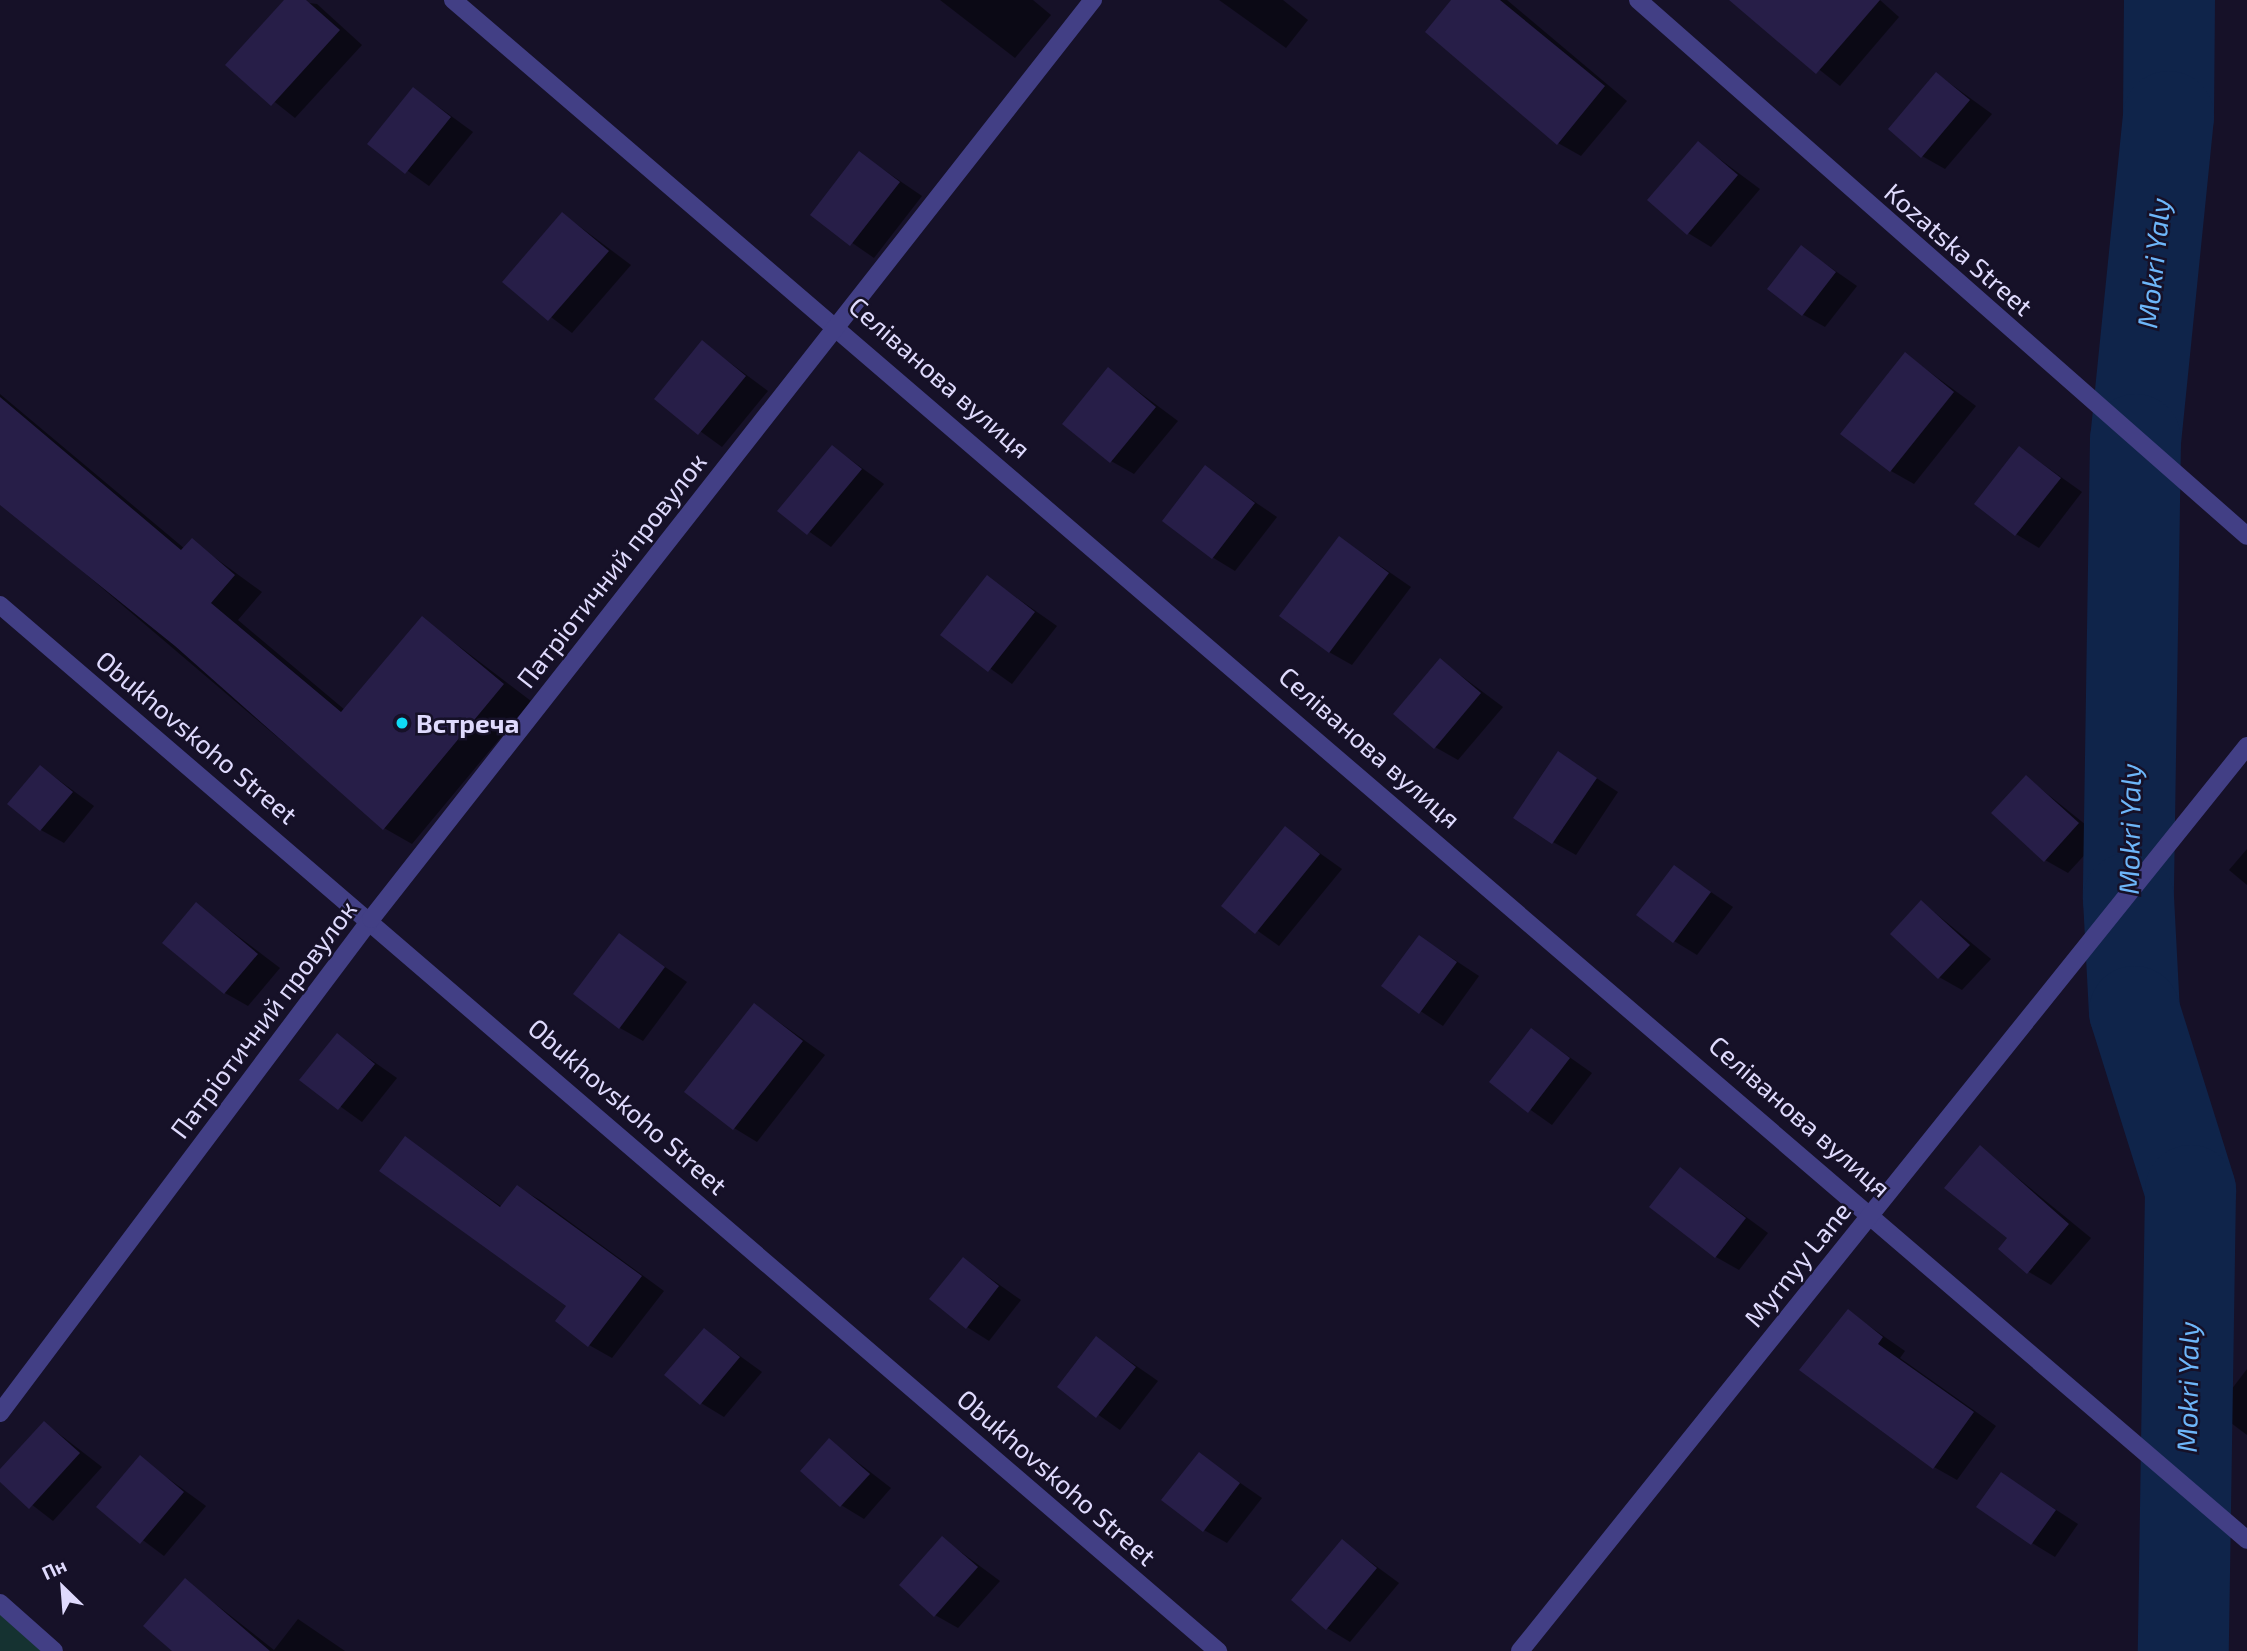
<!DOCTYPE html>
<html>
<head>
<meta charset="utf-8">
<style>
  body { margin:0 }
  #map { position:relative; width:2247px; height:1651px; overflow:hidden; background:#161128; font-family:"Exo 2",sans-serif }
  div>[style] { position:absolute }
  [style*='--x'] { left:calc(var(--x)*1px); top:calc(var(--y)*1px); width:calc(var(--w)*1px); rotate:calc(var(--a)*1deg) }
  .green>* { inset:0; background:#153231 }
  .shadow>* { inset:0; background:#0007 }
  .river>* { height:91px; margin:-45.5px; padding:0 45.5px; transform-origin:45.5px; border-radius:45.5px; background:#0f244a }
  .building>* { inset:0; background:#271e48 }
  .minor>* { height:18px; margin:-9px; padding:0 9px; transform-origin:9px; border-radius:9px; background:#423f85 }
  .dots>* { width:19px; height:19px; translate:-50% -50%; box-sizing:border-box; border:4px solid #161128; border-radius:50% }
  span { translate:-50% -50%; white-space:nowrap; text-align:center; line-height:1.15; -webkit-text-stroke:5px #161128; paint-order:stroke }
  .street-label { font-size:26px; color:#dfdafd }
  .poi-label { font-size:26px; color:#dfdafd; font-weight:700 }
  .left { translate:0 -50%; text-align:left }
  .water-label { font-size:28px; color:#6db6f9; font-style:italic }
  .north { position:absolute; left:28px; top:1553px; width:70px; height:70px; -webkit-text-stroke:5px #161128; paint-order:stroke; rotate:335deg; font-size:19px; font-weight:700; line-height:28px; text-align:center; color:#dfdafd }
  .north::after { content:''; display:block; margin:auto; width:24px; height:32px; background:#dfdafd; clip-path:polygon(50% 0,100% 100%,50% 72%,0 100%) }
</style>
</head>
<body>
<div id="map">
  <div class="green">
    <i style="clip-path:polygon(0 1603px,54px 1651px,0 1651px)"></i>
  </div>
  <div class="shadow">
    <i style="clip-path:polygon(286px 0,317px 4px,362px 45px,295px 118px,228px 65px)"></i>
    <i style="clip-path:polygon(940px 0,1033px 0,1051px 15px,1015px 58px)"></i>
    <i style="clip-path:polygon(1219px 0,1283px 0,1308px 20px,1286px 48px)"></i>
    <i style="clip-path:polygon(1453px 0,1507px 0,1627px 101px,1581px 156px,1558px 143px)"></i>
    <i style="clip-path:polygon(1731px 0,1880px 0,1899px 17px,1840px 86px)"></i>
    <i style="clip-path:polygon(1937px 74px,1992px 114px,1945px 169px,1922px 156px)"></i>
    <i style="clip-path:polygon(414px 89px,473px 132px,429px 186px,370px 144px)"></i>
    <i style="clip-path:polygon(1698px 143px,1760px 189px,1711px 247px,1688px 233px)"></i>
    <i style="clip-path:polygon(859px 153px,922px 196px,874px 258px,812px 215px)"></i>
    <i style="clip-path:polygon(563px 214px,631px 265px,572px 333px,505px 282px)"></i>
    <i style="clip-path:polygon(1801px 247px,1857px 286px,1825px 327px,1802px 314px)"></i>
    <i style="clip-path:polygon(702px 342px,768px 391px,722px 447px,656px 399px)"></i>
    <i style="clip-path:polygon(1905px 354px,1976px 406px,1914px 484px,1891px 471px)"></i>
    <i style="clip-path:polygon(1108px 369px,1178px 421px,1134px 474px,1111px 461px)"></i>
    <i style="clip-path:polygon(0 394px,185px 549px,192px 541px,262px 592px,238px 620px,345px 710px,422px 618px,531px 701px,412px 844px,384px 828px,0 501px)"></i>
    <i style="clip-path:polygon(833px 447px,884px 484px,831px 547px,780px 511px)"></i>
    <i style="clip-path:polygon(2020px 448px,2082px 492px,2039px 548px,2016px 534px)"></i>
    <i style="clip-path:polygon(1205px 468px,1277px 517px,1235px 571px,1212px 557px)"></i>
    <i style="clip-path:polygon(1340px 538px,1411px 587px,1352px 665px,1329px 652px)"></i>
    <i style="clip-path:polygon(987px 577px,1057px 626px,1012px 684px,942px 634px)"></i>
    <i style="clip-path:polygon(1440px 660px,1503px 707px,1458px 760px,1435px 747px)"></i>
    <i style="clip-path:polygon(1558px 753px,1618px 792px,1576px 855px,1553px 842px)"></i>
    <i style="clip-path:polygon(41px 767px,94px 806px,64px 843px,41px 830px)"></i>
    <i style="clip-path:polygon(2026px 777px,2101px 837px,2068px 873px,2045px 860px)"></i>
    <i style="clip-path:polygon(1286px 829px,1342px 869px,1279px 946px,1223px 906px)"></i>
    <i style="clip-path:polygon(2247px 849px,2247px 885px,2229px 870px)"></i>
    <i style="clip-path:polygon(1674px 867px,1733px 907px,1697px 955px,1674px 941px)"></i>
    <i style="clip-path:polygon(1922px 902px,1991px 959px,1962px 990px,1939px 977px)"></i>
    <i style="clip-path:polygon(196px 904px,280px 968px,248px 1006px,225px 993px)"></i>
    <i style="clip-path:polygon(620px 936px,687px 982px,643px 1041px,620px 1028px)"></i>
    <i style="clip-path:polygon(1420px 937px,1479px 976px,1443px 1026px,1383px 986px)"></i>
    <i style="clip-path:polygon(755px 1005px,825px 1055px,757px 1142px,734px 1128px)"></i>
    <i style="clip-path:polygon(1531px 1030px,1592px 1073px,1552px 1125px,1491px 1082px)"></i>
    <i style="clip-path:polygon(337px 1036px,397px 1078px,362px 1122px,302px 1079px)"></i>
    <i style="clip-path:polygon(406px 1139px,502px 1207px,517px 1187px,540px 1200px,664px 1291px,612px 1358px,589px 1345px,569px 1305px)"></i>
    <i style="clip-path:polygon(1980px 1147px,2091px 1238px,2051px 1285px,2029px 1272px,2009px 1238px)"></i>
    <i style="clip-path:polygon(1681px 1169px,1768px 1233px,1739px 1270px,1716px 1257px)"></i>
    <i style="clip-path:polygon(963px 1259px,1021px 1300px,989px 1341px,967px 1327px)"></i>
    <i style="clip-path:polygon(1849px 1312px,1905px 1351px,1900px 1358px,1996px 1426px,1957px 1480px,1934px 1467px)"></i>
    <i style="clip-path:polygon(704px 1330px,762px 1372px,724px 1417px,701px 1403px)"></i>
    <i style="clip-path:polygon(1096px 1338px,1158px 1381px,1120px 1430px,1059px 1387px)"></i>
    <i style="clip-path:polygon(2247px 1369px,2247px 1435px,2215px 1411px)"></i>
    <i style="clip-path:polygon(45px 1423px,102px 1467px,53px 1521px,0 1480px,0 1472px)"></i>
    <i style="clip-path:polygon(829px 1440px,891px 1488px,864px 1519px,841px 1505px)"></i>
    <i style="clip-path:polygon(1200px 1455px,1262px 1498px,1227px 1543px,1204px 1530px)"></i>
    <i style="clip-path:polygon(140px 1458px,206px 1506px,164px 1556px,99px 1507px)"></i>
    <i style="clip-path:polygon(2001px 1474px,2078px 1524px,2055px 1557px,2032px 1543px)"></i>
    <i style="clip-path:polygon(942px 1538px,1000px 1581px,958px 1628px,935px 1615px)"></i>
    <i style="clip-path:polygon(1342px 1541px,1399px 1583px,1350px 1642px,1327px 1628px)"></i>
    <i style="clip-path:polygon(185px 1580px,274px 1650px,298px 1619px,345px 1651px,175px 1651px)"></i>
  </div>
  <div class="river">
    <i style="--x:2169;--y:0;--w:116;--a:90.5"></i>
    <i style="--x:2168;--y:116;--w:325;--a:95.8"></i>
    <i style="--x:2135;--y:439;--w:459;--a:90.9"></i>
    <i style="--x:2128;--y:898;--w:113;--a:87"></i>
    <i style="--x:2134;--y:1011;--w:188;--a:72.6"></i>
    <i style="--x:2190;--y:1190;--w:461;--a:90.9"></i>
  </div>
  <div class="building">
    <i style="clip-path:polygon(284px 0,306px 0,340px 30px,271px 106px,225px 65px)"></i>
    <i style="clip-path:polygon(1451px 0,1500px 0,1605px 86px,1557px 145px,1425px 32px)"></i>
    <i style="clip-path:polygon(1729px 0,1880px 0,1816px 74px)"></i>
    <i style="clip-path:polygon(1936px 72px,1970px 100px,1921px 158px,1888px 129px)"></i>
    <i style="clip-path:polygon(413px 87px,451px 117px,405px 174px,367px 144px)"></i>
    <i style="clip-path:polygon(1698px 141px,1738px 175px,1687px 235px,1647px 200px)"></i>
    <i style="clip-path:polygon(859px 151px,900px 182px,850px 246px,810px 215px)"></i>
    <i style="clip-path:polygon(562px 212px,609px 251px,548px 321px,502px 282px)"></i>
    <i style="clip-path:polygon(1801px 245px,1836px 272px,1802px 316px,1767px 289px)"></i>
    <i style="clip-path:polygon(702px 340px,746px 376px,698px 435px,654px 399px)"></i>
    <i style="clip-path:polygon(1905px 352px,1954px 392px,1890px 472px,1840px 434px)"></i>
    <i style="clip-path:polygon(1108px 367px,1156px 407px,1110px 463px,1062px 424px)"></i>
    <i style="clip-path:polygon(0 397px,181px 550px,192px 538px,235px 575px,211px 603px,341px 712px,422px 616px,504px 684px,383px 830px,175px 646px,0 505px)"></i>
    <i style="clip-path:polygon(832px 445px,862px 469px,807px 535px,777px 511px)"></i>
    <i style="clip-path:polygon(2019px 446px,2061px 478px,2015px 536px,1974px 504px)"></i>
    <i style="clip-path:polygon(1205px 465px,1255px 503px,1212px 559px,1162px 521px)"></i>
    <i style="clip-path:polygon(1339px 536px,1389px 573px,1329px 653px,1279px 616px)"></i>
    <i style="clip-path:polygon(987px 575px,1035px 612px,988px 672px,940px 635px)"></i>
    <i style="clip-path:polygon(1440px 658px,1481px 693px,1434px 749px,1393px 714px)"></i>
    <i style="clip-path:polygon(1558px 751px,1597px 778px,1552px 844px,1513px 818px)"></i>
    <i style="clip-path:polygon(40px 765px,73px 792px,40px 831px,7px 804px)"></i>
    <i style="clip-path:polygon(2026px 775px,2079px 823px,2044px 862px,1991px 813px)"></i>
    <i style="clip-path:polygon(1285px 826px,1320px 854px,1255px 934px,1221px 906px)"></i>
    <i style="clip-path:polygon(1674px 865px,1711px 892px,1673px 943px,1636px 915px)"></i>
    <i style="clip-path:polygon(1921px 900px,1970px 945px,1938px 979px,1890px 934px)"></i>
    <i style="clip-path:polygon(196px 902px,258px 954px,224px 994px,162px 943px)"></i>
    <i style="clip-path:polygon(619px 933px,665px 967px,619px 1029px,573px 994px)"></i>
    <i style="clip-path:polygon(1419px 935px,1457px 962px,1419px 1014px,1381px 986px)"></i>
    <i style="clip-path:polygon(754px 1003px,803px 1041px,733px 1130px,684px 1092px)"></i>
    <i style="clip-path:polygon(1531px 1028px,1570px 1058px,1528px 1113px,1489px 1082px)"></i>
    <i style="clip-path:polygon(337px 1033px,375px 1064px,338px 1110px,299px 1080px)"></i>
    <i style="clip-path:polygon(405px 1136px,500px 1207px,517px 1185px,642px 1276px,588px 1347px,555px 1321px,566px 1306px,379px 1171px)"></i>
    <i style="clip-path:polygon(1980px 1145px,2069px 1224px,2027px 1274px,1998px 1249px,2007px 1238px,1944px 1188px)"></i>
    <i style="clip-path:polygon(1680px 1167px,1746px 1218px,1715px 1258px,1649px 1207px)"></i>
    <i style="clip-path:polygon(963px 1257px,999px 1286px,966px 1329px,929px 1299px)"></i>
    <i style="clip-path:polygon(1848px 1309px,1883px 1337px,1878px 1344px,1974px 1412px,1933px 1469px,1799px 1370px)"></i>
    <i style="clip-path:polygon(704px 1328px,740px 1357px,700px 1405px,664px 1375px)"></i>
    <i style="clip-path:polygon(1096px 1336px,1136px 1367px,1096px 1418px,1057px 1387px)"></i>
    <i style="clip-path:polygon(44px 1421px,80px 1453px,29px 1509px,0 1482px,0 1469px)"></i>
    <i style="clip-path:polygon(829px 1438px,870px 1474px,840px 1507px,800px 1471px)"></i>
    <i style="clip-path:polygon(1199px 1452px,1240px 1483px,1203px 1532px,1161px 1500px)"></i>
    <i style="clip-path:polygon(140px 1455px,184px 1492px,140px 1544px,96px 1507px)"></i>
    <i style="clip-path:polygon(2001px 1472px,2056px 1510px,2031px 1545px,1976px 1507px)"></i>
    <i style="clip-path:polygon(942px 1536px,978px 1567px,934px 1617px,899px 1585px)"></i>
    <i style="clip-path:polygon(1342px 1539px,1377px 1568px,1326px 1630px,1291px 1600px)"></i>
    <i style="clip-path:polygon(185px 1578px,270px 1651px,172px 1651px,143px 1626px)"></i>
  </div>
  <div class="minor">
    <i style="--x:453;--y:0;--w:2364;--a:40.64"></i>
    <i style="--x:1638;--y:0;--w:811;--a:41.35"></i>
    <i style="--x:0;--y:605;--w:1606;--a:40.66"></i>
    <i style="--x:0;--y:1413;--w:618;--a:-53.09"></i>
    <i style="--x:371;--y:919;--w:1169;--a:-51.85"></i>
    <i style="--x:0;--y:1603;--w:72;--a:41.6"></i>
    <i style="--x:1520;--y:1651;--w:1161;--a:-51.22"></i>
  </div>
  <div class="dots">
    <i style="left:402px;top:723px;background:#0fdaf5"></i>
  </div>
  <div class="street-label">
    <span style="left:1959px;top:249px;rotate:41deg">Kozatska Street</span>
    <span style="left:940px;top:377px;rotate:41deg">Селіванова вулиця</span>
    <span style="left:611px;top:570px;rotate:-52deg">Патріотичний провулок</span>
    <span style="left:197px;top:737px;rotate:40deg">Obukhovskoho Street</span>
    <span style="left:1370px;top:747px;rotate:41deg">Селіванова вулиця</span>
    <span style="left:263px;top:1019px;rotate:-53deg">Патріотичний провулок</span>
    <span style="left:628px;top:1106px;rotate:41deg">Obukhovskoho Street</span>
    <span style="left:1800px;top:1116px;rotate:41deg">Селіванова вулиця</span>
    <span style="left:1797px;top:1264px;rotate:-51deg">Myrnyy Lane</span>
    <span style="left:1057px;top:1477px;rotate:41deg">Obukhovskoho Street</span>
  </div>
  <div class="poi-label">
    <span class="left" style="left:416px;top:723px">Встреча</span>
  </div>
  <div class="water-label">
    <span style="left:2153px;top:263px;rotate:-84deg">Mokri Yaly</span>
    <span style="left:2129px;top:829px;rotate:-89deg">Mokri Yaly</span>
    <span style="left:2187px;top:1387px;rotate:-89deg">Mokri Yaly</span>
  </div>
  <div class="north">Пн</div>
</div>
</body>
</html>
